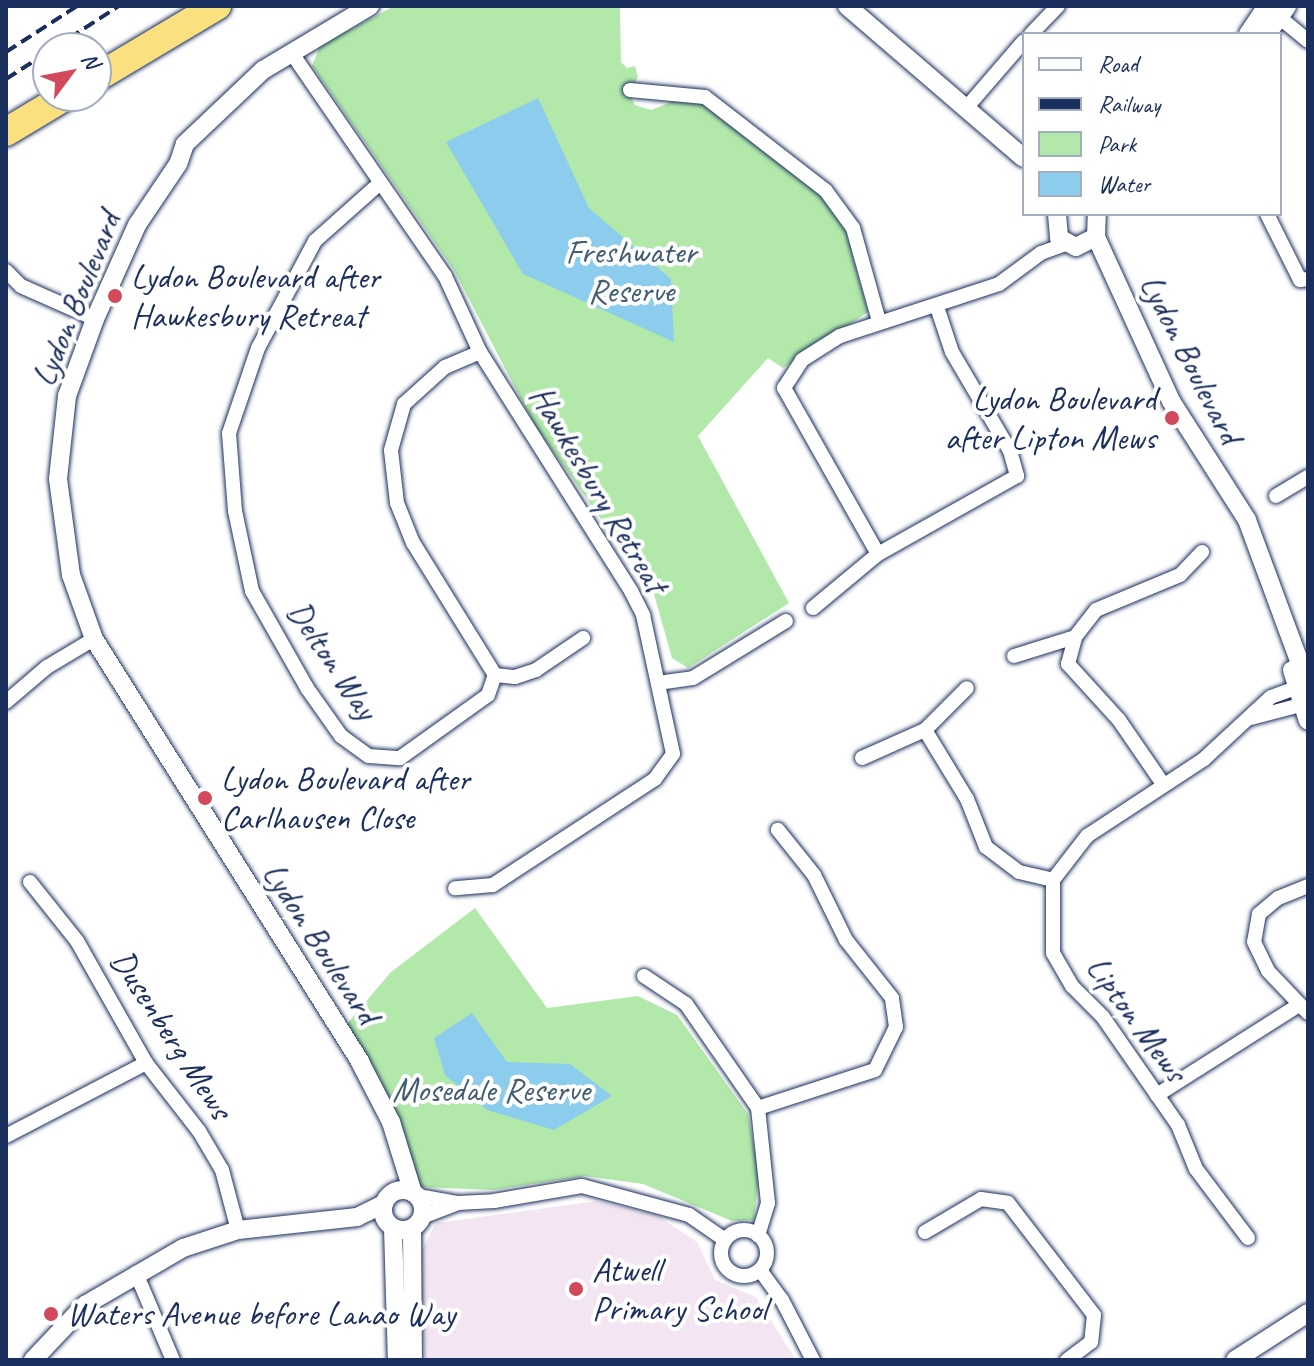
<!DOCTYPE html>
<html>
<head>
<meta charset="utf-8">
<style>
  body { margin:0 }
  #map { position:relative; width:1314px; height:1366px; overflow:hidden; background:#fff; font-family:Caveat,sans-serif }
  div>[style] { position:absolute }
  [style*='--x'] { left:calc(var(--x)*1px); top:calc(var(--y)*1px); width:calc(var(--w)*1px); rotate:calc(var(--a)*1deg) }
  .built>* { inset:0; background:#f3e6f2 }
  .green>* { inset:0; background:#b2e8aa }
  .water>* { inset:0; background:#8ccded }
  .roads { filter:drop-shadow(0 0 2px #1b2f5e) drop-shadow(0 0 2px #1b2f5e) }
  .minor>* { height:14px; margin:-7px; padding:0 7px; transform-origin:7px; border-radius:7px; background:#fff }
  .minor>.ring { margin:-7px; padding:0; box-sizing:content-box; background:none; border:14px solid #fff; border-radius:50% }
  .tertiary>* { height:18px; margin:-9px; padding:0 9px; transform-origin:9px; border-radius:9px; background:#fff }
  .tertiary>.ring { margin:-9px; padding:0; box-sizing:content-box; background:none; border:18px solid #fff; border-radius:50% }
  .motorway>* { height:28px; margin:-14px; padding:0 14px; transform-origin:14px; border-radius:14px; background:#fbe080 }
  .rail>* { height:4px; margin-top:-2px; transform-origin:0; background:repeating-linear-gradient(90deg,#1b2f5e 0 12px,transparent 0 18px) }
  .dots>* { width:22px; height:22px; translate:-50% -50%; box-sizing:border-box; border:4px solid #fff; border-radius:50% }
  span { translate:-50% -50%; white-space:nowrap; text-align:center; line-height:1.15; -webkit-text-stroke:8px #fff; paint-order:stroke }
  .park-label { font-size:34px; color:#415d71 }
  .poi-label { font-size:34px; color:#1b2f5e }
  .left { translate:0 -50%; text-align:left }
  .right { translate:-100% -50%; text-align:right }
  .street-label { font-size:34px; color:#1b2f5e }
  .frame { position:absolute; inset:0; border:8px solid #1b2f5e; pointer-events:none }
  .legend { position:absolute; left:1022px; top:32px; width:260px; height:184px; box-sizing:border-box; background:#fff; border:2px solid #a4acbf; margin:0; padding:10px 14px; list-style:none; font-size:24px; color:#1b2f5e }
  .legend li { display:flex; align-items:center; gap:16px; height:40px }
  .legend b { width:40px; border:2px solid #a4acbf }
  .north { position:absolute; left:32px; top:32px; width:80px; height:80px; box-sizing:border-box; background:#fff; border:2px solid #a4acbf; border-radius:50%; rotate:58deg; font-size:22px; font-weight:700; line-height:32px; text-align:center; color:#1b2f5e }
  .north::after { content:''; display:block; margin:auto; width:28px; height:36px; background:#d1495b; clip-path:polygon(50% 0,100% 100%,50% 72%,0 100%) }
</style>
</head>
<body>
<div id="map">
  <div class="built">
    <i style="clip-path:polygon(597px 1201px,658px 1216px,697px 1242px,715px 1280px,756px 1297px,796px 1360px,425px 1360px,417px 1259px,436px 1223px)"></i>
  </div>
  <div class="green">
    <i style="clip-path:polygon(394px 6px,620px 6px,621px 62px,627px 68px,635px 66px,638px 77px,629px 93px,635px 105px,651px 110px,679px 99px,702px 102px,824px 197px,843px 220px,868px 312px,783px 368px,768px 358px,698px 436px,789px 603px,688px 668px,672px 658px,654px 594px,534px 424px,454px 270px,312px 66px,320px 46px)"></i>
    <i style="clip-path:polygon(475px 908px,547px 1008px,638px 996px,677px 1015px,748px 1114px,759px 1174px,754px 1220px,732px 1221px,643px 1184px,585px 1176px,493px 1190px,420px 1187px,346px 1025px,391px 972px)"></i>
  </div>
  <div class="water">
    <i style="clip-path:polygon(538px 98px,589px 208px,671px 279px,674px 342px,523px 274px,446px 142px)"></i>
    <i style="clip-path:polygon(472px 1013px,507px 1062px,570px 1064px,612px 1096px,554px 1130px,487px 1110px,445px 1075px,434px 1038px)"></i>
  </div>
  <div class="roads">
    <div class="minor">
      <i style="--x:1273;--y:12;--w:45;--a:39.6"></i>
      <i style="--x:1031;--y:34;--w:39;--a:-46"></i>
      <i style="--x:291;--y:52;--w:272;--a:55.5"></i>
      <i style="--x:445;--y:276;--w:84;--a:65.3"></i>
      <i style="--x:480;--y:352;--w:283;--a:57.7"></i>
      <i style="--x:631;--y:591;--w:27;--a:63"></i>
      <i style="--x:643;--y:615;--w:142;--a:77.8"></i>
      <i style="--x:673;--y:754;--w:31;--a:126"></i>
      <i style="--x:655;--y:779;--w:194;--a:146.8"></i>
      <i style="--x:493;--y:885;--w:38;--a:175"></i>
      <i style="--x:630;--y:90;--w:75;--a:5.3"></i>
      <i style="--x:705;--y:97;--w:153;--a:37.8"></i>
      <i style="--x:826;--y:191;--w:46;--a:53.9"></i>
      <i style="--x:853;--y:228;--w:97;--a:74.4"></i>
      <i style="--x:967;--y:107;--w:87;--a:-49.2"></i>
      <i style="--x:380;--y:183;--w:87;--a:138.3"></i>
      <i style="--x:315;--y:241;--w:121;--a:118"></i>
      <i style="--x:258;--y:348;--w:90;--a:108.8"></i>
      <i style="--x:229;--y:433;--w:78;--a:85.6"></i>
      <i style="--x:235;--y:511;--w:82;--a:78"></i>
      <i style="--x:252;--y:591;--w:112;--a:60.4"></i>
      <i style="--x:307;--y:688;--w:59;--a:54.7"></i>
      <i style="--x:341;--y:736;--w:34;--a:36"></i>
      <i style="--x:369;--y:756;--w:31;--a:4"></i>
      <i style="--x:400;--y:758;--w:108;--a:-35.6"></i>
      <i style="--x:488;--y:695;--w:21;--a:-71"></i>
      <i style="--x:495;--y:675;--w:155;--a:-121.8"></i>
      <i style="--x:413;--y:543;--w:43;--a:-111.8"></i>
      <i style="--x:397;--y:503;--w:53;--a:-96.5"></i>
      <i style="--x:391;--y:450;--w:48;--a:-74.2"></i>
      <i style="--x:404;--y:404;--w:55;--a:-42.1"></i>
      <i style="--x:445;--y:367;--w:38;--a:-23"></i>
      <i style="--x:1267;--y:214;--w:74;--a:63.4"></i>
      <i style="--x:1300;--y:280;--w:8;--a:-7"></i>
      <i style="--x:6;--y:271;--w:21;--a:45"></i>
      <i style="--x:21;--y:286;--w:81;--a:24"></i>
      <i style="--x:937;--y:307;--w:47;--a:71.6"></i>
      <i style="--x:952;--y:352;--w:115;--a:59.6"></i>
      <i style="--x:1010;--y:451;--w:26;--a:74"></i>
      <i style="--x:1017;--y:476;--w:159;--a:150.7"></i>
      <i style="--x:878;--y:554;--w:191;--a:-119.5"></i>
      <i style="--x:784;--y:388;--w:33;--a:-57"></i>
      <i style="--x:802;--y:360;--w:45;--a:-32.3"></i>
      <i style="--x:840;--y:336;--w:167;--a:-18.1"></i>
      <i style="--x:999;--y:284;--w:52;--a:-36.4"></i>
      <i style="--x:1041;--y:253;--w:27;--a:-20"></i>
      <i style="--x:1276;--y:496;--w:37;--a:-31"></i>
      <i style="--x:813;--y:608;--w:85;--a:-39.7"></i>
      <i style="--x:1014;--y:656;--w:64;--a:-17.3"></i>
      <i style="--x:495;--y:675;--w:20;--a:6"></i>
      <i style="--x:515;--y:677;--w:22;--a:-18"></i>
      <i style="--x:536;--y:670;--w:57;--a:-34.2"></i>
      <i style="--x:658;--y:683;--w:35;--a:-8"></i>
      <i style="--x:693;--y:678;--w:109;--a:-31.5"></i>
      <i style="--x:6;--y:702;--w:54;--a:-40.5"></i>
      <i style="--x:47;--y:667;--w:55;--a:-30.8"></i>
      <i style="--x:1251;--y:718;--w:59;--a:-14.7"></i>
      <i style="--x:925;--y:730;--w:81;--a:58.7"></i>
      <i style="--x:967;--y:799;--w:52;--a:68.4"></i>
      <i style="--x:986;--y:847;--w:41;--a:37.1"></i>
      <i style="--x:1019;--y:872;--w:35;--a:13"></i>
      <i style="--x:862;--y:758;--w:69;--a:-24"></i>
      <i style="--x:925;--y:730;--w:59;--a:-45"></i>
      <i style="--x:1163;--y:784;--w:78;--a:-124.5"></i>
      <i style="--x:1119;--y:720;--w:76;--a:-132.3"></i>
      <i style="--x:1068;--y:664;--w:28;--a:-75"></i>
      <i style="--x:1075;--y:637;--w:34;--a:-52"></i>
      <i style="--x:1096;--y:610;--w:91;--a:-22.6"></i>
      <i style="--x:1180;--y:575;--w:32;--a:-46"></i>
      <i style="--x:30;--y:882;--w:75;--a:51.5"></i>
      <i style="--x:77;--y:941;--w:140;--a:60.5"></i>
      <i style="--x:146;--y:1063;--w:86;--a:52.1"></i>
      <i style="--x:199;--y:1131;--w:45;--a:59.5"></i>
      <i style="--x:222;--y:1170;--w:62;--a:75.1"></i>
      <i style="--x:1308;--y:886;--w:32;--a:158"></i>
      <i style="--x:1278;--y:898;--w:25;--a:140"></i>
      <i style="--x:1259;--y:914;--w:28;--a:100"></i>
      <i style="--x:1254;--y:942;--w:32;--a:64"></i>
      <i style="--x:1268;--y:971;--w:58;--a:46.4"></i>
      <i style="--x:644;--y:976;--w:50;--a:33.7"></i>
      <i style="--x:686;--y:1004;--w:126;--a:55.3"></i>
      <i style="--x:758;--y:1108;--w:96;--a:84"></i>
      <i style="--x:768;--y:1203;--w:34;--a:107"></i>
      <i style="--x:1157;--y:1095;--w:168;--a:-32.4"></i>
      <i style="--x:758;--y:1108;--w:123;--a:-18"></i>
      <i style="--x:875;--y:1070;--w:48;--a:-64"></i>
      <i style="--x:896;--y:1027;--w:29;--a:-98"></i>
      <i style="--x:892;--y:998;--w:74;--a:-128.4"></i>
      <i style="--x:846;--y:940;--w:72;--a:-116.2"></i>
      <i style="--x:814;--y:875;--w:58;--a:-128.7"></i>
      <i style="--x:6;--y:1136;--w:158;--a:-27.5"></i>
      <i style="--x:418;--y:1196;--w:41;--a:9.9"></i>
      <i style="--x:458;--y:1203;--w:36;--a:-3"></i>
      <i style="--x:494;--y:1201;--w:89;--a:-9.7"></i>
      <i style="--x:582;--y:1186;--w:111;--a:15.2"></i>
      <i style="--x:689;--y:1215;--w:44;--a:34.8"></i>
      <i style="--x:422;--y:1217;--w:39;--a:-21"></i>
      <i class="ring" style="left:721px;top:1230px;width:32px;height:32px"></i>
      <i style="--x:925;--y:1232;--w:65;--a:-30.5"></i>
      <i style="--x:981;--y:1199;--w:27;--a:8"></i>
      <i style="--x:1008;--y:1203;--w:141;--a:52.5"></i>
      <i style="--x:1094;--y:1315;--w:27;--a:96"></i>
      <i style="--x:1091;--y:1342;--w:30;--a:143"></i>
      <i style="--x:1248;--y:1238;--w:86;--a:-127"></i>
      <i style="--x:1196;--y:1169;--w:48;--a:-112.2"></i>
      <i style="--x:1178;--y:1125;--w:131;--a:-124.8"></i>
      <i style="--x:1103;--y:1017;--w:44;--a:-135"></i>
      <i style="--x:1072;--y:986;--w:38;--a:-120"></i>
      <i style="--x:1053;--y:953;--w:73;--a:-90"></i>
      <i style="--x:1053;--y:880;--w:56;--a:-52.3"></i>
      <i style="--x:1087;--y:836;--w:140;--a:-33.3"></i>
      <i style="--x:1204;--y:759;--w:91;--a:-42.8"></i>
      <i style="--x:1271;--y:697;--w:35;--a:-20"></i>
      <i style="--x:760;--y:1270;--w:37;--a:54"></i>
      <i style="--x:782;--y:1300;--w:68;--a:62.7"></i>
      <i style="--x:136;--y:1273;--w:95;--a:67"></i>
    </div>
    <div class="tertiary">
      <i style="--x:370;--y:6;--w:125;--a:149.1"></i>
      <i style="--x:263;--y:70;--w:108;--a:136.5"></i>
      <i style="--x:185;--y:144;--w:21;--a:109"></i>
      <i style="--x:178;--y:164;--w:73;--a:123.9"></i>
      <i style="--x:137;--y:225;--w:103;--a:114.1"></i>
      <i style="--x:95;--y:319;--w:82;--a:110"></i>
      <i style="--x:67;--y:396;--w:83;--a:96.2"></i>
      <i style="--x:58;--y:479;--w:97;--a:82.3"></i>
      <i style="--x:71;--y:575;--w:68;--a:70.2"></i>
      <i style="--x:94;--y:639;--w:500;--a:57.8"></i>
      <i style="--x:360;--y:1062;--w:68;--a:62.7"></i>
      <i style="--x:391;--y:1122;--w:74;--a:72.8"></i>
      <i style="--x:847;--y:6;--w:233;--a:40.7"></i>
      <i style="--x:1248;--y:34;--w:34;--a:-56"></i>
      <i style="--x:1267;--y:34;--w:34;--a:-54"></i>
      <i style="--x:1057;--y:214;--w:24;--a:85"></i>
      <i style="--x:1059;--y:238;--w:19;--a:28"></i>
      <i style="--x:1076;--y:247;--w:22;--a:-27"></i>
      <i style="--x:1096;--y:237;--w:23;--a:-88"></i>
      <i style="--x:1096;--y:237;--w:180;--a:65.4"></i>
      <i style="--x:1171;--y:401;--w:141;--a:57.4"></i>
      <i style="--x:1247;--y:520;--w:176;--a:69.7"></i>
      <i style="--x:1292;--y:670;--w:53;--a:72.6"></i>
      <i class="ring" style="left:383px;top:1190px;width:22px;height:22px"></i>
      <i style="--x:393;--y:1228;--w:132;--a:88.3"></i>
      <i style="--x:412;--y:1228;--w:132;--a:89.6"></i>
      <i style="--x:33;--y:1360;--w:76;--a:-46.6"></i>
      <i style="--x:85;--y:1305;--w:113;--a:-30.2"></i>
      <i style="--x:183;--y:1248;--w:58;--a:-18.1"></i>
      <i style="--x:238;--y:1230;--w:120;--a:-6.2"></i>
      <i style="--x:357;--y:1217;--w:30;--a:-26"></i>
      <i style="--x:1235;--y:1360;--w:87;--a:-32.8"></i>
    </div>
    <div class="motorway">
      <i style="--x:96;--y:78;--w:141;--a:-30.8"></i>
      <i style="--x:6;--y:132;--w:70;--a:-31"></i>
    </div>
  </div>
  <div class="rail">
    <i style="--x:54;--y:48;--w:77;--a:-32.9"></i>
    <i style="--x:6;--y:52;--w:85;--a:-32.9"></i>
    <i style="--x:6;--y:79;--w:50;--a:-32.7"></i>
  </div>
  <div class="dots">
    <i style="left:115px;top:296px;background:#d1495b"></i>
    <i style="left:1172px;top:418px;background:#d1495b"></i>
    <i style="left:205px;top:798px;background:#d1495b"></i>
    <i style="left:576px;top:1289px;background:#d1495b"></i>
    <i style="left:51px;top:1314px;background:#d1495b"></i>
  </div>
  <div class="park-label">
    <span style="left:631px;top:271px">Freshwater<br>Reserve</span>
    <span style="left:491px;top:1090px">Mosedale Reserve</span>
  </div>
  <div class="poi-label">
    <span class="left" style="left:131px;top:296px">Lydon Boulevard after<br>Hawkesbury Retreat</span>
    <span class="right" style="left:1156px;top:418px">Lydon Boulevard<br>after Lipton Mews</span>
    <span class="left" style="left:221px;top:798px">Lydon Boulevard after<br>Carlhausen Close</span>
    <span class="left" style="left:592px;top:1289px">Atwell<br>Primary School</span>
    <span class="left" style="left:67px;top:1314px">Waters Avenue before Lanao Way</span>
  </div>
  <div class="street-label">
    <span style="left:76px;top:299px;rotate:-68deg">Lydon Boulevard</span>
    <span style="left:1191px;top:359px;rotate:63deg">Lydon Boulevard</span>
    <span style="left:599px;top:489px;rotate:59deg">Hawkesbury Retreat</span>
    <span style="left:333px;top:660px;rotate:56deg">Delton Way</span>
    <span style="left:321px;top:943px;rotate:57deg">Lydon Boulevard</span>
    <span style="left:1137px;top:1019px;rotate:54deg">Lipton Mews</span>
    <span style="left:172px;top:1034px;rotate:57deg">Dusenberg Mews</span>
  </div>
  <div class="frame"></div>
  <ul class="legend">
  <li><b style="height:10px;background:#fff"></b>Road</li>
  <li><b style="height:10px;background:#1b2f5e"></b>Railway</li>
  <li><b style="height:22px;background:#b2e8aa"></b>Park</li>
  <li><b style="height:22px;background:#8ccded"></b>Water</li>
  </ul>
  <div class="north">N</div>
</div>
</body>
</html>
